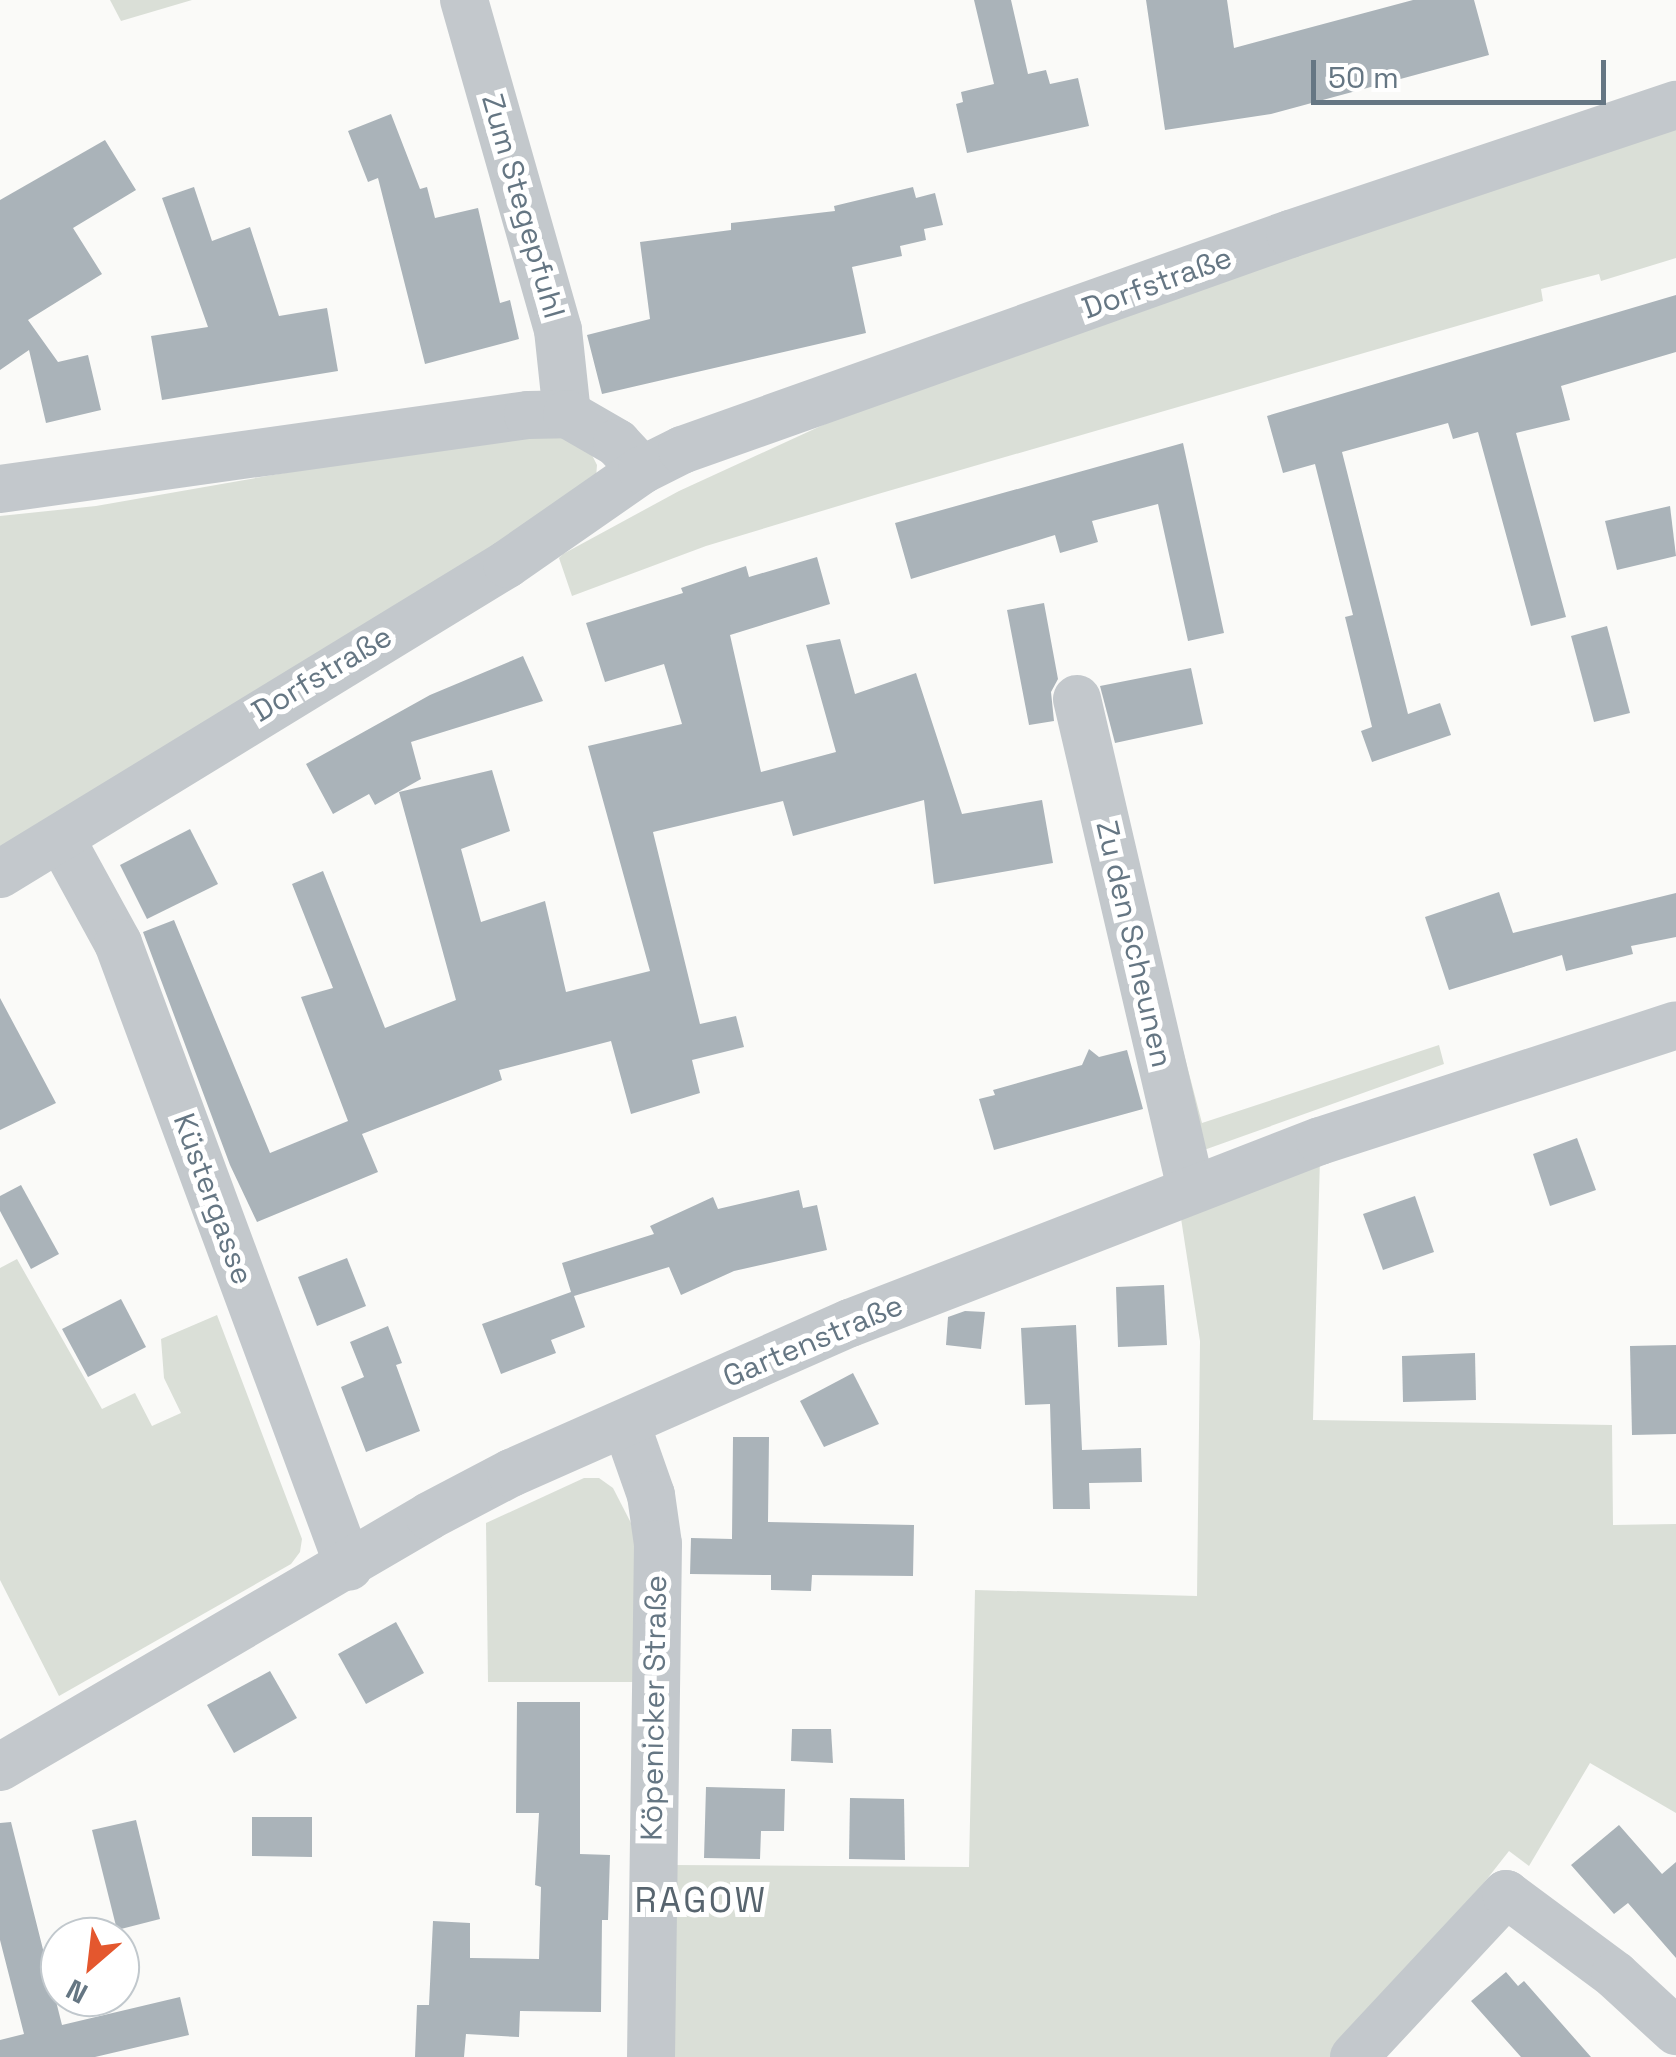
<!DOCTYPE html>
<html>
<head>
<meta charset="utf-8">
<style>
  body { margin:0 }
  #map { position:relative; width:1676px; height:2057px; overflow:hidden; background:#fafaf8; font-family:"Space Grotesk",sans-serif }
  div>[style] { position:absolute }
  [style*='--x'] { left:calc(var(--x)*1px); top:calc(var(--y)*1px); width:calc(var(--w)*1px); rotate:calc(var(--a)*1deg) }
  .green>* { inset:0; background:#dadfd7 }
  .building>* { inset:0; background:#aab3b9 }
  .minor>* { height:48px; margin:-24px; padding:0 24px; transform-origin:24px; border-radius:24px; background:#c3c8cc }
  span { translate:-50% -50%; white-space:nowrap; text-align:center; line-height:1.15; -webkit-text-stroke:10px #fff; paint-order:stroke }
  .street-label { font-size:30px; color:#657683 }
  .quarter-label { font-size:35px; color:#57646e; letter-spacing:2.5px }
  .north { position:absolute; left:40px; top:1917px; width:100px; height:100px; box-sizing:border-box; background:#fff; border:2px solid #c1c8cd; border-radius:50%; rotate:208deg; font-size:28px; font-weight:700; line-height:40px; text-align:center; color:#657683 }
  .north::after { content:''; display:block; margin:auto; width:35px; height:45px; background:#e4572e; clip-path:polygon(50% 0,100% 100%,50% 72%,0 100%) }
  .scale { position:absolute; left:1311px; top:60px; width:295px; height:45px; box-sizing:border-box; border:5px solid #657683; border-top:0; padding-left:12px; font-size:30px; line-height:35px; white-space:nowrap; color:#657683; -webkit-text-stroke:8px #fff; paint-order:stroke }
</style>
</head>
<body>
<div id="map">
  <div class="green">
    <i style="clip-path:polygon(110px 0,192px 0,121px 21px)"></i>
    <i style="clip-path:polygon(1676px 129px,1676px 258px,1601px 281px,1599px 274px,1541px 289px,1543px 301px,878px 494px,706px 546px,572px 596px,559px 558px,563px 554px,679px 491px,836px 419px,1271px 257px)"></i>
    <i style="clip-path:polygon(547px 427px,591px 453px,597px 465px,596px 478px,585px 494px,0 861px,0 516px,96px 506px)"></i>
    <i style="clip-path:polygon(1107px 760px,1202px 1123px,1439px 1045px,1444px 1064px,1204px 1150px)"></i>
    <i style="clip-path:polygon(1320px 1158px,1313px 1420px,1612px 1425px,1613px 1525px,1676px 1524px,1676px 1813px,1590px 1763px,1529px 1866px,1509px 1851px,1461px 1912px,1367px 2057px,666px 2057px,671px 1865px,969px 1867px,975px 1590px,1197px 1596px,1200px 1341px,1180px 1212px)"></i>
    <i style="clip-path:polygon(17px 1259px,102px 1409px,135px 1393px,152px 1426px,181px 1413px,164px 1378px,161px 1339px,217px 1315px,302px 1539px,300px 1552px,291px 1564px,59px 1696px,0 1580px,0 1268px)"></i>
    <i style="clip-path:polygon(584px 1478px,599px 1478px,613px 1488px,631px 1523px,636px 1543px,633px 1682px,488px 1682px,486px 1523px)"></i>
  </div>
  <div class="building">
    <i style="clip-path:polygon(974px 0,1011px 0,1028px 74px,1046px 70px,1050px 84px,1078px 78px,1089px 126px,967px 153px,956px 104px,963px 102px,961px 92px,994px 84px)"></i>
    <i style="clip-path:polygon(1146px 0,1227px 0,1234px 48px,1413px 0,1474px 0,1489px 55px,1271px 114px,1165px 130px)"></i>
    <i style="clip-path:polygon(391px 114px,420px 189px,427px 187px,435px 218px,478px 208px,500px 303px,510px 300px,519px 339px,425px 364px,378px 178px,368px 182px,348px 131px)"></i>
    <i style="clip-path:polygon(105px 140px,136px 190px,73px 228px,102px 274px,28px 320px,58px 362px,88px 355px,101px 410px,46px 423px,29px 350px,0 370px,0 200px)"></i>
    <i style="clip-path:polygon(194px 187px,212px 241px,250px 227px,279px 316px,327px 308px,338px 371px,162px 400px,151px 336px,208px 327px,162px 198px)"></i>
    <i style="clip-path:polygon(913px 187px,916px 198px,935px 193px,943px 225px,924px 229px,926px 240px,900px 246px,902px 256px,852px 267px,866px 333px,602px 394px,587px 335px,650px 319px,640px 242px,731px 230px,731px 223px,835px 211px,834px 206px)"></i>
    <i style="clip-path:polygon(1676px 295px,1676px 352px,1561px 386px,1570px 420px,1516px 433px,1566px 617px,1531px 626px,1478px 432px,1453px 439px,1448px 423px,1342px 452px,1408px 714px,1440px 703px,1451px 735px,1372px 762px,1361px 731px,1372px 727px,1345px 617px,1353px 615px,1315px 464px,1283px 473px,1267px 416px)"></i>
    <i style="clip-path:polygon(1183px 443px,1224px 633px,1188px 641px,1158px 504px,1092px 521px,1098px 542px,1060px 553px,1055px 535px,911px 579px,895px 523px)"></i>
    <i style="clip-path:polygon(1670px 506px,1676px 556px,1617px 570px,1605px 521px)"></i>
    <i style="clip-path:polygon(817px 557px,830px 604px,730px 635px,761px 772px,836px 752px,806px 645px,840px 639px,855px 694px,916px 673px,962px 814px,1042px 800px,1053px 863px,934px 884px,924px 800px,793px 836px,783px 801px,653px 832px,700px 1024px,736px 1016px,744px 1047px,692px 1060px,700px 1093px,631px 1114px,611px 1041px,499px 1070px,502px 1080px,362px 1134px,378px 1172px,257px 1222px,230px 1165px,143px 932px,174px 920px,270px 1153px,348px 1121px,301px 997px,333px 988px,292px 884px,323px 871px,385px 1028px,456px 1000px,399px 792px,492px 770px,510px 831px,461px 849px,481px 922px,545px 901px,566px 992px,650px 971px,588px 746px,682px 724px,664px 664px,605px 682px,586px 623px,683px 593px,681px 588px,746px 566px,749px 577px)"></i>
    <i style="clip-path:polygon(1044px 603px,1058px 679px,1051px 692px,1054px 721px,1029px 725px,1007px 610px)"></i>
    <i style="clip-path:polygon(1607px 626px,1630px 713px,1594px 722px,1571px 636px)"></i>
    <i style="clip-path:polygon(523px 656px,543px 701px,411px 742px,421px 779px,375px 805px,369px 794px,333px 814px,306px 764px,430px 695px)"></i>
    <i style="clip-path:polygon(1191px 668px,1203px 724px,1115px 743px,1100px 686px)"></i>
    <i style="clip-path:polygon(190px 829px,218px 884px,147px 919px,120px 865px)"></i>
    <i style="clip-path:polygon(1499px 892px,1513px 933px,1676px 893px,1676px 937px,1631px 946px,1633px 954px,1566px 971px,1562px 955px,1449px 990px,1425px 917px)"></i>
    <i style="clip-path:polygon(0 998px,56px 1103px,0 1130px)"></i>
    <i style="clip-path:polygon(1089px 1049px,1099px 1057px,1127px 1050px,1143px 1109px,994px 1150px,979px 1099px,995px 1095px,993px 1090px,1082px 1065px)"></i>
    <i style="clip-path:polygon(1577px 1138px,1596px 1190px,1550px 1206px,1533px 1154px)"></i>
    <i style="clip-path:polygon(21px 1185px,59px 1254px,31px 1269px,0 1211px,0 1196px)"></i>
    <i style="clip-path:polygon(799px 1190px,803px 1208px,817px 1205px,827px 1250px,734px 1271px,681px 1295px,669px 1267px,574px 1296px,585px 1327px,551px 1340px,556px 1353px,501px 1374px,482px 1324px,571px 1292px,562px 1263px,654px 1234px,650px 1226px,713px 1197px,718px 1209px)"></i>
    <i style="clip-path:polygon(1415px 1196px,1434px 1252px,1383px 1270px,1363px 1214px)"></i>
    <i style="clip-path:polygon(347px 1258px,366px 1306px,317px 1326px,298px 1277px)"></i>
    <i style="clip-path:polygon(1164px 1285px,1167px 1345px,1118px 1347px,1116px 1287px)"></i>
    <i style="clip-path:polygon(121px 1299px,146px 1347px,88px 1377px,62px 1329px)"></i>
    <i style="clip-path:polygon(965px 1311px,985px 1312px,981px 1349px,946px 1345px,948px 1317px)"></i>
    <i style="clip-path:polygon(1076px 1325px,1082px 1450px,1141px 1448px,1142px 1482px,1089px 1483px,1090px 1509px,1053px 1509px,1050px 1404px,1025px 1405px,1021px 1328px)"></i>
    <i style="clip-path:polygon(388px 1326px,402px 1363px,396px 1365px,420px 1431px,366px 1452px,341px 1387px,364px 1377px,350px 1342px)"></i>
    <i style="clip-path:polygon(1676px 1345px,1676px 1434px,1632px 1435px,1630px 1346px)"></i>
    <i style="clip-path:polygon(1475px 1353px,1476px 1400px,1403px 1402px,1402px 1356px)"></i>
    <i style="clip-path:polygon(853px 1373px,879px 1424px,824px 1447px,800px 1401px)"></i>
    <i style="clip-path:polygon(733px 1437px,769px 1437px,768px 1522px,914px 1525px,913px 1576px,812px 1575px,811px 1591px,771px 1590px,771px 1575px,690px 1574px,691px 1538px,732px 1539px)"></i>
    <i style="clip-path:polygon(396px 1622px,424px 1673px,366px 1704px,338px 1654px)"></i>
    <i style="clip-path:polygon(270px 1671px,297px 1718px,234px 1753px,207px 1705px)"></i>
    <i style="clip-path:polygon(517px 1702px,580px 1702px,580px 1854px,610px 1855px,608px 1920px,602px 1920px,601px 2012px,520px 2011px,519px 2037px,466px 2034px,464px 2057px,415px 2057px,417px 2005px,429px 2005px,433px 1921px,470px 1923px,470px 1958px,539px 1959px,541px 1887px,535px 1885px,539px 1813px,516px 1813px)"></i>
    <i style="clip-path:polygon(792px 1729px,831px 1729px,833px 1763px,791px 1761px)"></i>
    <i style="clip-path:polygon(706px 1787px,785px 1789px,784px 1831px,761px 1831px,760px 1859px,704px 1858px)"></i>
    <i style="clip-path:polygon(850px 1798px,904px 1799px,905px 1860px,849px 1859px)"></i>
    <i style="clip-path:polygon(252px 1817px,312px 1817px,312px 1857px,252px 1856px)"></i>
    <i style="clip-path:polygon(136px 1820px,160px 1919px,117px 1930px,92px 1830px)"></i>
    <i style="clip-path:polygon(11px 1822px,62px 2025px,180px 1997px,189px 2035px,95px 2057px,0 2057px,0 2040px,24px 2034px,0 1940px,0 1823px)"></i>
    <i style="clip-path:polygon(1619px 1825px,1662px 1874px,1676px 1862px,1676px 1958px,1628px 1903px,1614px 1914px,1571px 1865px)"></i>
    <i style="clip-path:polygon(1506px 1972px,1518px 1986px,1524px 1981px,1591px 2057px,1521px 2057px,1471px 2001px)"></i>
  </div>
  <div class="minor">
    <i style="--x:464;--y:0;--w:343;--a:74.1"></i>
    <i style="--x:558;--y:330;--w:84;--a:83.9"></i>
    <i style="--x:0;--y:489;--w:533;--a:-7.98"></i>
    <i style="--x:528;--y:415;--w:39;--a:-1"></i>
    <i style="--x:567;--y:414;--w:58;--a:30.1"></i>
    <i style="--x:617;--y:443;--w:37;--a:47"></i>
    <i style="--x:1077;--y:699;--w:503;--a:76.9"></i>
    <i style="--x:61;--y:839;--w:119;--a:61.3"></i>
    <i style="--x:118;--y:943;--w:665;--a:69.69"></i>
    <i style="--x:0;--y:874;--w:594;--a:-31.44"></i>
    <i style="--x:507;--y:564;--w:165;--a:-34.8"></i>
    <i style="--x:642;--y:470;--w:45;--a:-26.6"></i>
    <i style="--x:682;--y:450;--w:645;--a:-19.56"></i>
    <i style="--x:1290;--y:234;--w:407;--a:-18.5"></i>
    <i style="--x:626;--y:1424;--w:75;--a:70.6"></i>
    <i style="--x:651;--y:1495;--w:49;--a:81.9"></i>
    <i style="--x:658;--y:1544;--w:513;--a:90.78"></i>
    <i style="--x:0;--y:1767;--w:497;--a:-30.3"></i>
    <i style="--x:429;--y:1516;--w:93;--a:-27.7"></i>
    <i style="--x:511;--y:1473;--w:371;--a:-23.9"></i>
    <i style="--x:850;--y:1323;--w:504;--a:-21.17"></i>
    <i style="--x:1320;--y:1141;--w:374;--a:-18"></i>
    <i style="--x:1354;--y:2057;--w:223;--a:-47"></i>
    <i style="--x:1506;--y:1894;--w:136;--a:36.6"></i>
    <i style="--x:1615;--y:1975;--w:83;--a:42.6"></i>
  </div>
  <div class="street-label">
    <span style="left:523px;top:206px;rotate:74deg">Zum Stegepfuhl</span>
    <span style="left:1157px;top:283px;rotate:-20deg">Dorfstraße</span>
    <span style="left:322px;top:674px;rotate:-31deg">Dorfstraße</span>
    <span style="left:1134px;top:944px;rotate:77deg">Zu den Scheunen</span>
    <span style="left:213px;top:1199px;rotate:70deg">Küstergasse</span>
    <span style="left:813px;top:1341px;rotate:-23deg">Gartenstraße</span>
    <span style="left:654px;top:1708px;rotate:-89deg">Köpenicker Straße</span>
  </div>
  <div class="quarter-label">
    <span style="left:701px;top:1900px">RAGOW</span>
  </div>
  <div class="north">N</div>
  <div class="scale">50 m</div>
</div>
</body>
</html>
